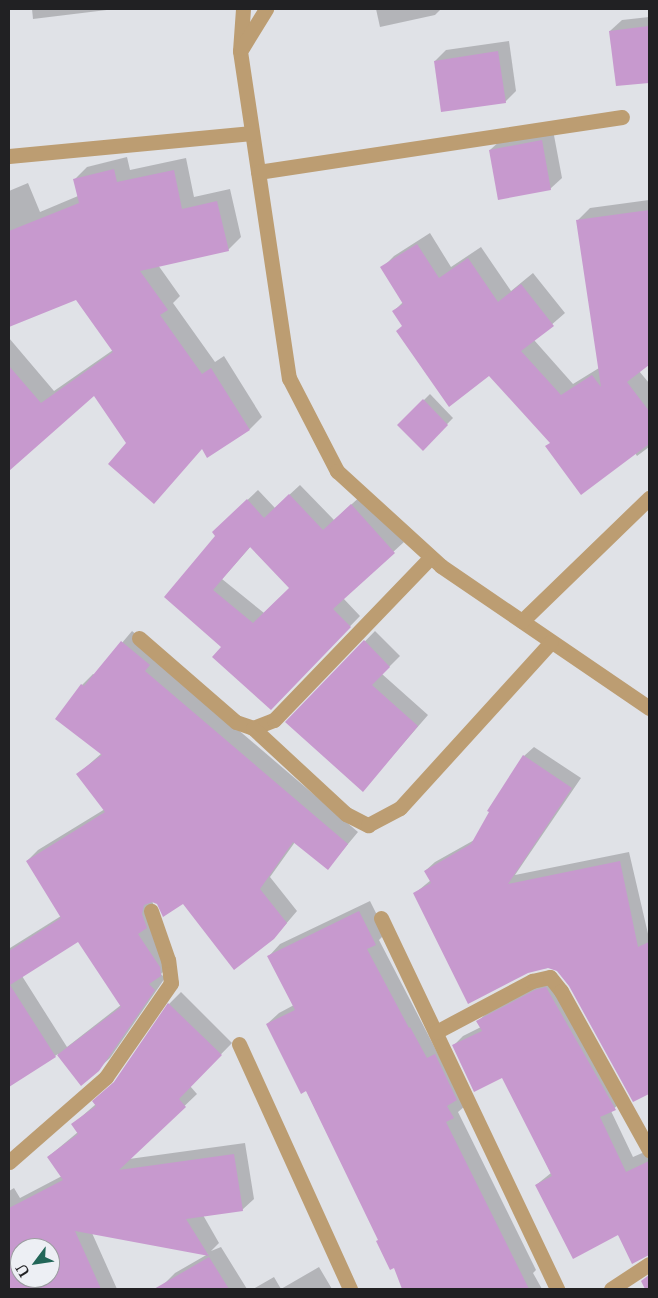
<!DOCTYPE html>
<html>
<head>
<meta charset="utf-8">
<style>
  body { margin:0 }
  #map { position:relative; width:658px; height:1298px; overflow:hidden; background:#e0e2e7; font-family:"Libre Baskerville",serif }
  div>[style] { position:absolute }
  [style*='--x'] { left:calc(var(--x)*1px); top:calc(var(--y)*1px); width:calc(var(--w)*1px); rotate:calc(var(--a)*1deg) }
  .shadow>* { inset:0; background:#0003 }
  .building>* { inset:0; background:#c799ce }
  .minor>* { height:15px; margin:-7.5px; padding:0 7.5px; transform-origin:7.5px; border-radius:7.5px; background:#bc9d72 }
  span { translate:-50% -50%; white-space:nowrap; text-align:center; line-height:1.15; -webkit-text-stroke:4.5px #edeff4; paint-order:stroke }
  .frame { position:absolute; inset:0; border:10px solid #212123; pointer-events:none }
  .north { position:absolute; left:10px; top:1238px; width:50px; height:50px; box-sizing:border-box; background:#edeff4; border:1px solid #9b9da0; border-radius:50%; rotate:239deg; font-size:14px; font-weight:700; line-height:20px; text-align:center; color:#212123 }
  .north::after { content:''; display:block; margin:auto; width:18px; height:22px; background:#226658; clip-path:polygon(50% 0,100% 100%,50% 72%,0 100%) }
</style>
</head>
<body>
<div id="map">
  <div class="shadow">
    <i style="clip-path:polygon(32px 9px,115px 9px,33px 19px)"></i>
    <i style="clip-path:polygon(376px 9px,441px 9px,435px 15px,380px 27px)"></i>
    <i style="clip-path:polygon(649px 17px,649px 81px,618px 85px,610px 31px,622px 20px)"></i>
    <i style="clip-path:polygon(509px 41px,516px 91px,505px 102px,435px 61px,446px 50px)"></i>
    <i style="clip-path:polygon(553px 130px,562px 178px,550px 189px,490px 150px,502px 139px)"></i>
    <i style="clip-path:polygon(127px 157px,130px 170px,186px 158px,194px 197px,230px 189px,241px 237px,228px 250px,158px 265px,180px 296px,173px 303px,215px 362px,224px 356px,262px 417px,250px 429px,203px 448px,128px 443px,94px 394px,9px 469px,9px 338px,54px 391px,113px 350px,128px 227px,9px 275px,9px 191px,28px 183px,40px 212px,78px 196px,74px 180px,87px 167px)"></i>
    <i style="clip-path:polygon(649px 200px,649px 363px,639px 371px,649px 383px,649px 447px,637px 456px,635px 453px,551px 442px,489px 374px,403px 326px,394px 311px,403px 302px,382px 268px,394px 256px,430px 233px,451px 267px,481px 247px,511px 291px,533px 273px,565px 313px,534px 340px,573px 384px,599px 368px,578px 220px,590px 208px)"></i>
    <i style="clip-path:polygon(430px 394px,453px 418px,423px 449px,399px 425px)"></i>
    <i style="clip-path:polygon(evenodd,300px 485px,334px 520px,362px 495px,404px 542px,343px 598px,360px 616px,271px 708px,223px 647px,165px 597px,217px 536px,224px 522px,258px 490px,275px 508px,300px 485px,251px 546px,290px 588px,264px 613px,222px 579px,251px 546px)"></i>
    <i style="clip-path:polygon(evenodd,132px 631px,160px 653px,155px 659px,358px 832px,328px 868px,295px 842px,270px 877px,297px 911px,274px 938px,183px 902px,158px 903px,152px 900px,171px 964px,161px 974px,165px 978px,110px 1058px,81px 1085px,58px 1054px,9px 1086px,9px 946px,10px 948px,61px 916px,27px 861px,38px 850px,105px 809px,78px 774px,102px 753px,57px 718px,82px 685px,93px 674px,95px 675px,132px 631px,79px 940px,121px 1005px,67px 1047px,22px 976px,79px 940px)"></i>
    <i style="clip-path:polygon(375px 631px,400px 656px,382px 674px,428px 715px,363px 790px,287px 722px)"></i>
    <i style="clip-path:polygon(534px 747px,581px 778px,515px 875px,629px 852px,649px 938px,649px 1092px,633px 1100px,570px 986px,554px 967px,527px 971px,414px 894px,431px 880px,425px 871px,435px 862px,476px 839px,524px 756px)"></i>
    <i style="clip-path:polygon(370px 901px,386px 933px,379px 940px,465px 1106px,458px 1112px,536px 1270px,533px 1273px,542px 1289px,403px 1289px,395px 1266px,379px 1239px,306px 1090px,267px 1024px,279px 1013px,294px 1005px,269px 956px,280px 944px)"></i>
    <i style="clip-path:polygon(546px 981px,625px 1099px,611px 1111px,633px 1157px,649px 1150px,649px 1254px,536px 1185px,551px 1173px,503px 1076px,453px 1046px,463px 1036px,481px 1027px,478px 1021px,488px 1012px)"></i>
    <i style="clip-path:polygon(evenodd,181px 992px,232px 1043px,190px 1086px,197px 1094px,129px 1159px,245px 1143px,254px 1199px,242px 1210px,203px 1215px,219px 1243px,211px 1251px,221px 1247px,247px 1289px,167px 1289px,164px 1284px,175px 1273px,208px 1254px,92px 1233px,117px 1289px,9px 1289px,9px 1191px,14px 1188px,20px 1198px,62px 1176px,48px 1157px,78px 1132px,73px 1124px,96px 1104px,117px 1080px,169px 1004px,181px 992px,20px 1248px,50px 1248px,50px 1278px,20px 1278px,20px 1248px)"></i>
    <i style="clip-path:polygon(319px 1267px,332px 1289px,253px 1289px,274px 1277px,281px 1289px)"></i>
  </div>
  <div class="building">
    <i style="clip-path:polygon(649px 26px,649px 83px,616px 86px,609px 31px)"></i>
    <i style="clip-path:polygon(498px 51px,506px 103px,441px 112px,434px 61px)"></i>
    <i style="clip-path:polygon(542px 140px,551px 190px,498px 200px,489px 150px)"></i>
    <i style="clip-path:polygon(114px 169px,117px 182px,174px 170px,182px 209px,217px 201px,229px 251px,140px 271px,168px 310px,160px 315px,202px 374px,211px 368px,250px 430px,207px 458px,202px 449px,154px 504px,108px 464px,126px 443px,94px 396px,9px 471px,9px 366px,41px 403px,113px 352px,76px 300px,9px 327px,9px 231px,79px 203px,73px 179px)"></i>
    <i style="clip-path:polygon(649px 210px,649px 365px,627px 382px,649px 411px,649px 444px,581px 495px,545px 446px,550px 443px,489px 376px,449px 407px,396px 331px,402px 326px,392px 311px,403px 304px,380px 267px,417px 244px,439px 278px,468px 258px,498px 302px,521px 284px,554px 326px,521px 351px,561px 395px,592px 375px,601px 387px,576px 220px)"></i>
    <i style="clip-path:polygon(423px 399px,448px 425px,423px 451px,397px 425px)"></i>
    <i style="clip-path:polygon(evenodd,289px 494px,323px 530px,351px 504px,395px 553px,333px 609px,351px 627px,271px 710px,212px 657px,221px 647px,164px 597px,215px 536px,212px 532px,247px 499px,264px 518px,289px 494px,250px 547px,289px 588px,253px 623px,213px 590px,250px 547px)"></i>
    <i style="clip-path:polygon(364px 640px,390px 667px,372px 685px,418px 726px,363px 792px,285px 722px)"></i>
    <i style="clip-path:polygon(121px 641px,150px 665px,145px 671px,348px 844px,328px 870px,293px 842px,260px 889px,287px 923px,274px 939px,234px 970px,183px 904px,163px 917px,157px 904px,152px 902px,144px 905px,142px 914px,147px 928px,138px 934px,160px 967px,161px 976px,149px 984px,155px 990px,99px 1071px,81px 1086px,57px 1055px,121px 1007px,78px 942px,10px 985px,56px 1057px,9px 1087px,9px 951px,61px 918px,26px 861px,105px 812px,76px 774px,102px 755px,55px 719px,81px 684px,84px 686px)"></i>
    <i style="clip-path:polygon(523px 755px,572px 788px,508px 884px,620px 861px,638px 947px,649px 942px,649px 1094px,633px 1102px,569px 986px,557px 971px,548px 968px,528px 973px,468px 1004px,413px 893px,431px 883px,424px 871px,471px 844px,489px 812px,487px 811px)"></i>
    <i style="clip-path:polygon(359px 911px,376px 945px,367px 949px,409px 1028px,410px 1027px,427px 1058px,435px 1054px,457px 1100px,447px 1106px,454px 1118px,446px 1122px,529px 1289px,402px 1289px,394px 1268px,390px 1270px,376px 1241px,378px 1240px,306px 1091px,301px 1094px,266px 1024px,295px 1010px,267px 956px)"></i>
    <i style="clip-path:polygon(546px 987px,616px 1110px,600px 1117px,626px 1172px,649px 1161px,649px 1255px,632px 1264px,618px 1235px,573px 1259px,535px 1185px,552px 1176px,502px 1078px,474px 1092px,452px 1045px,482px 1031px,476px 1021px,535px 990px)"></i>
    <i style="clip-path:polygon(evenodd,168px 1003px,222px 1055px,179px 1099px,186px 1107px,119px 1170px,234px 1154px,243px 1211px,186px 1219px,209px 1256px,75px 1231px,101px 1289px,9px 1289px,9px 1208px,63px 1180px,47px 1157px,78px 1134px,71px 1124px,96px 1106px,92px 1101px,114px 1082px,168px 1003px,20px 1248px,50px 1248px,50px 1278px,20px 1278px,20px 1248px)"></i>
    <i style="clip-path:polygon(209px 1257px,229px 1289px,154px 1289px)"></i>
    <i style="clip-path:polygon(649px 1275px,649px 1289px,645px 1289px,641px 1281px)"></i>
  </div>
  <div class="minor">
    <i style="--x:243;--y:9;--w:42;--a:94.1"></i>
    <i style="--x:240;--y:51;--w:331;--a:81.5"></i>
    <i style="--x:289;--y:378;--w:105;--a:62.7"></i>
    <i style="--x:337;--y:471;--w:141;--a:42.4"></i>
    <i style="--x:441;--y:566;--w:252;--a:34.3"></i>
    <i style="--x:242;--y:48;--w:46;--a:-58.4"></i>
    <i style="--x:9;--y:156;--w:244;--a:-5.4"></i>
    <i style="--x:258;--y:172;--w:368;--a:-8.6"></i>
    <i style="--x:522;--y:621;--w:177;--a:-44.1"></i>
    <i style="--x:139;--y:638;--w:128;--a:40.9"></i>
    <i style="--x:236;--y:722;--w:18;--a:19"></i>
    <i style="--x:253;--y:728;--w:22;--a:-21"></i>
    <i style="--x:274;--y:720;--w:226;--a:-46.1"></i>
    <i style="--x:253;--y:728;--w:127;--a:42.8"></i>
    <i style="--x:346;--y:814;--w:25;--a:27"></i>
    <i style="--x:368;--y:825;--w:36;--a:-28"></i>
    <i style="--x:400;--y:808;--w:224;--a:-47.7"></i>
    <i style="--x:381;--y:918;--w:411;--a:64.6"></i>
    <i style="--x:436;--y:1032;--w:109;--a:-28"></i>
    <i style="--x:532;--y:981;--w:18;--a:-13"></i>
    <i style="--x:550;--y:977;--w:18;--a:52"></i>
    <i style="--x:561;--y:991;--w:182;--a:61"></i>
    <i style="--x:239;--y:1044;--w:269;--a:65.6"></i>
    <i style="--x:9;--y:1162;--w:129;--a:-41.2"></i>
    <i style="--x:106;--y:1077;--w:114;--a:-55.3"></i>
    <i style="--x:171;--y:983;--w:23;--a:-97"></i>
    <i style="--x:168;--y:960;--w:52;--a:-109.1"></i>
    <i style="--x:611;--y:1289;--w:45;--a:-33.3"></i>
  </div>
  <div class="frame"></div>
  <div class="north">U</div>
</div>
</body>
</html>
